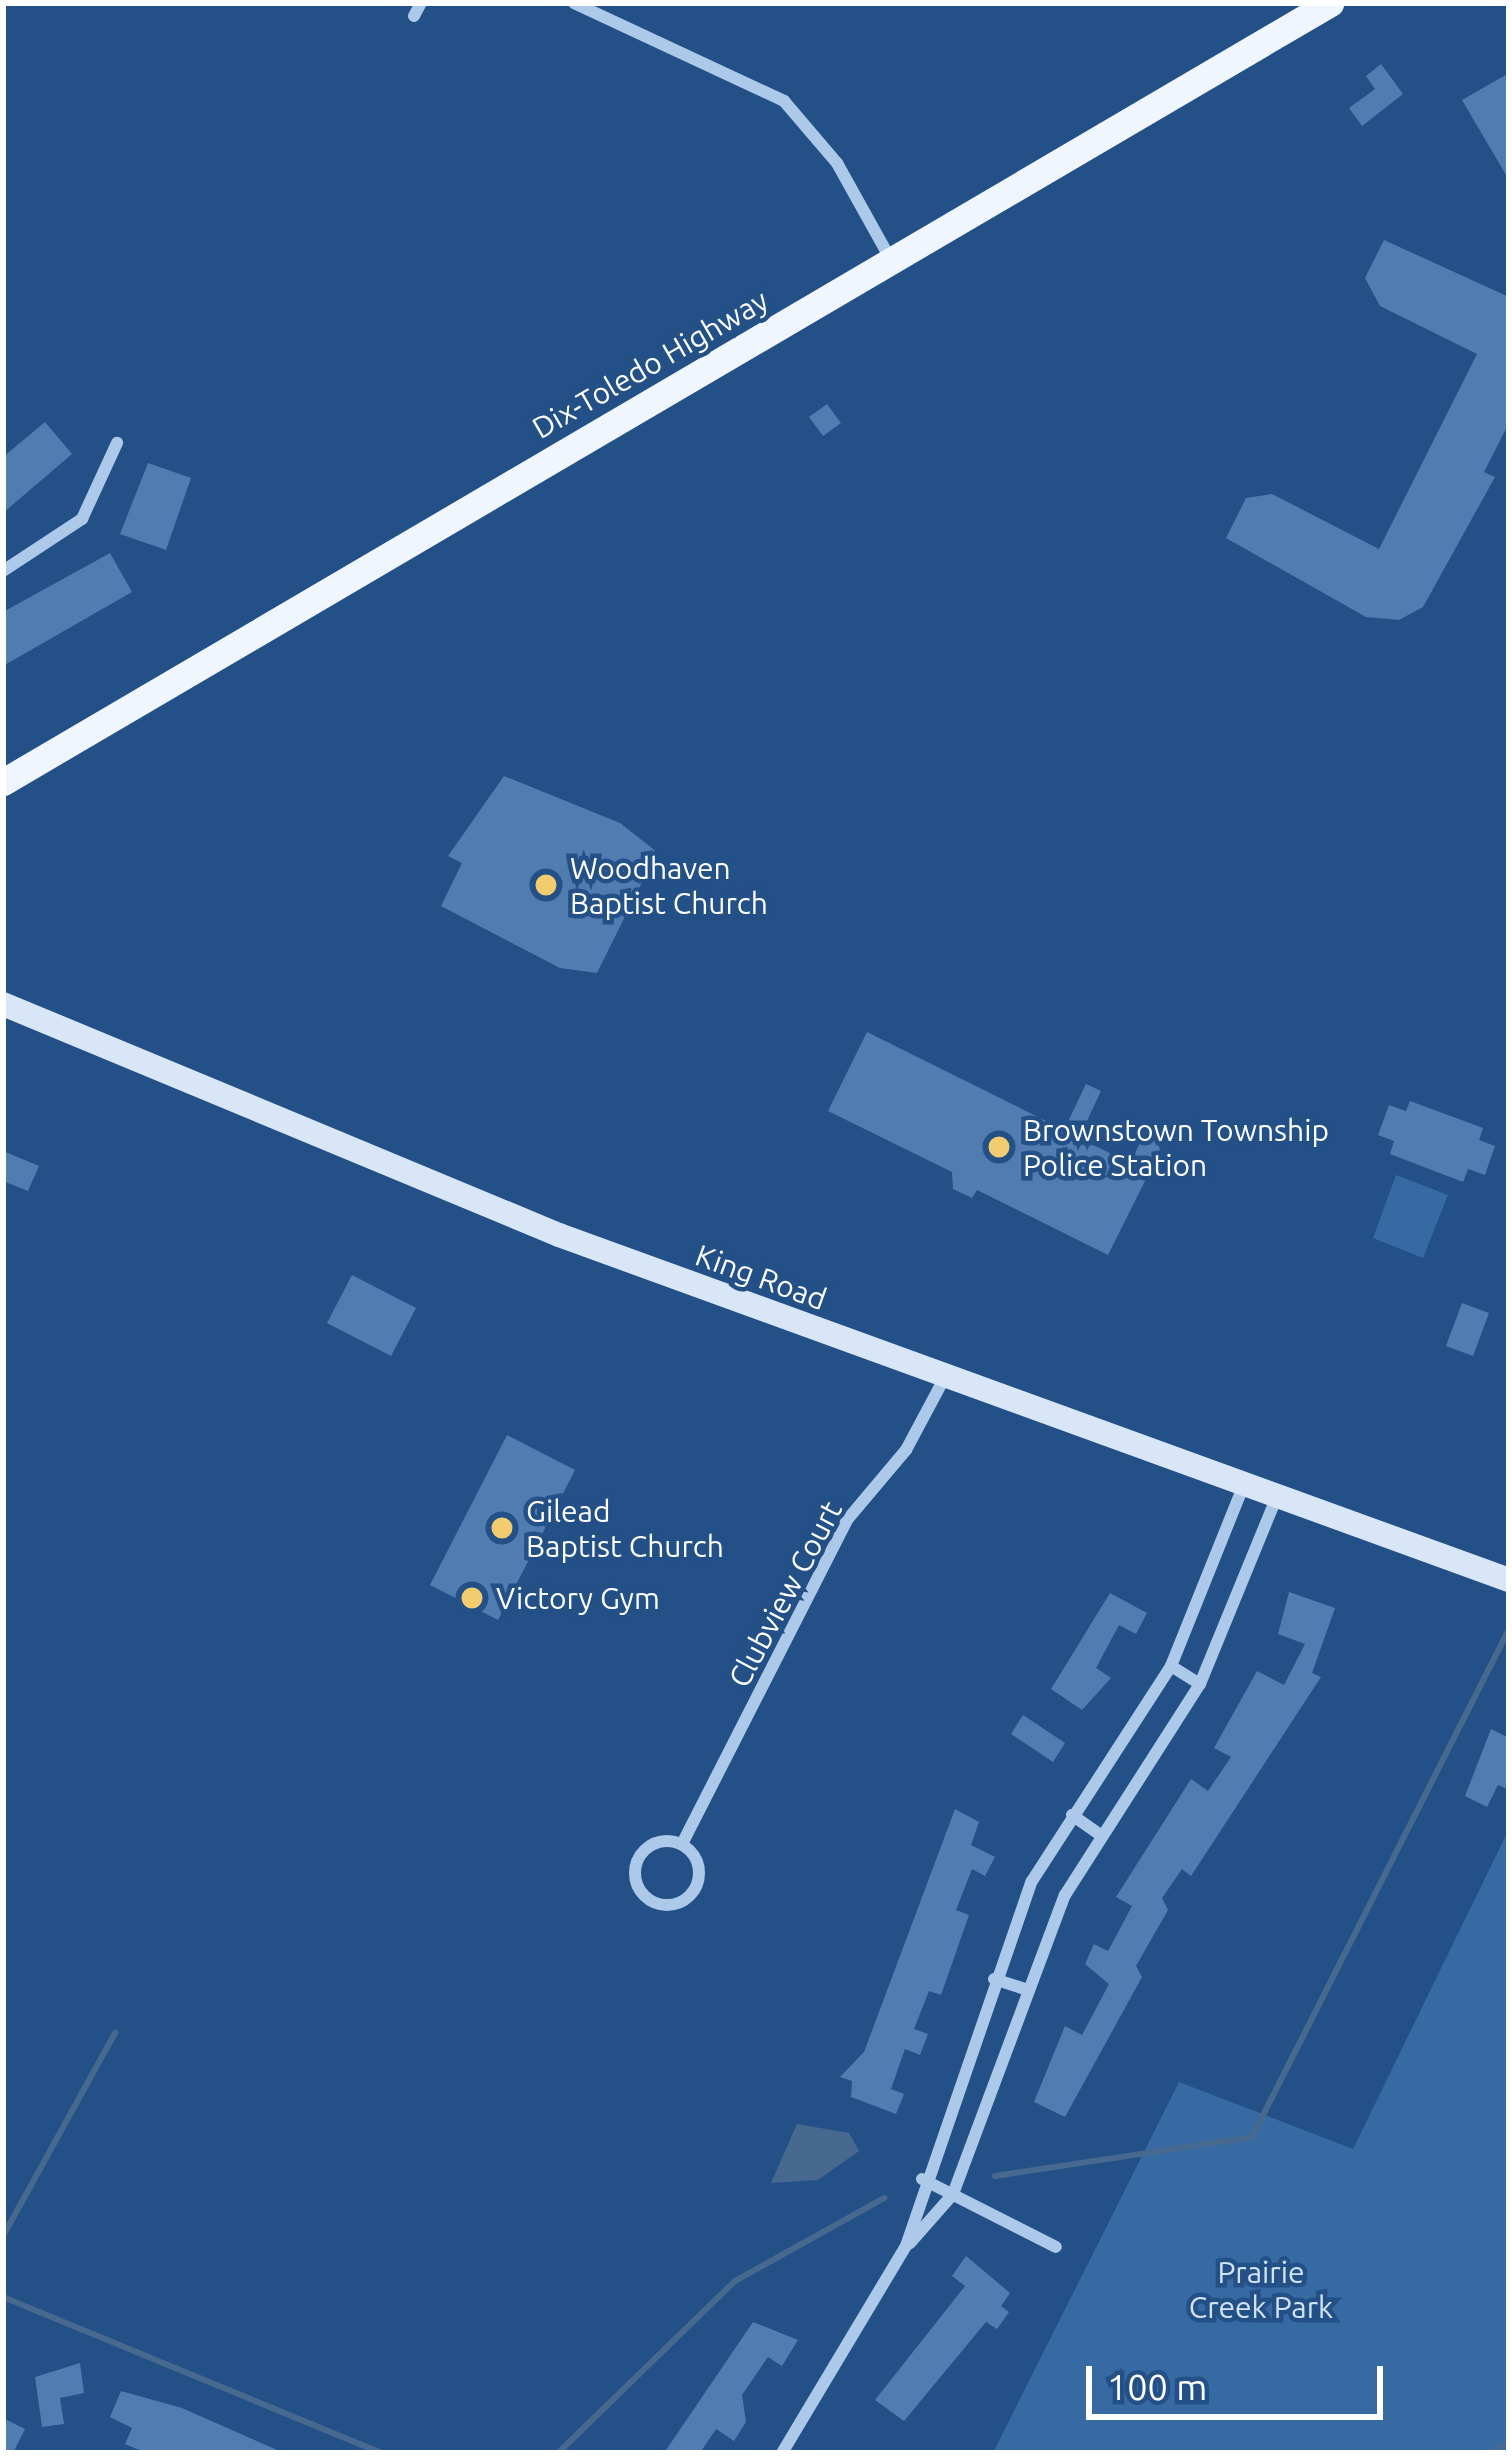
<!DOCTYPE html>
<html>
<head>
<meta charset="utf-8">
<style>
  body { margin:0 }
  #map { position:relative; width:1512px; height:2456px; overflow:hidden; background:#235086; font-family:Ubuntu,sans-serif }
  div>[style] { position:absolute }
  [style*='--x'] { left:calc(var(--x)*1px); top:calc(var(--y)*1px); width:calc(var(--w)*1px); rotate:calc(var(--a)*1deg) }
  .green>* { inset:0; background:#376aa3 }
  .water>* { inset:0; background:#48698f }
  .stream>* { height:6px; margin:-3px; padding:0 3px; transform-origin:3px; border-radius:3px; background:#48698f }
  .building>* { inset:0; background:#507cb0 }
  .street>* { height:12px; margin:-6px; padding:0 6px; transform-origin:6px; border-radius:6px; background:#adc9e9 }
  .street>.ring { margin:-6px; padding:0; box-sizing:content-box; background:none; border:12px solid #adc9e9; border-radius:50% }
  .secondary>* { height:24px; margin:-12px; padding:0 12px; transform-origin:12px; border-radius:12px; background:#d8e6f7 }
  .primary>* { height:27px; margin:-13.5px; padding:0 13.5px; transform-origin:13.5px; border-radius:13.5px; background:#f0f6fe }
  .dots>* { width:33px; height:33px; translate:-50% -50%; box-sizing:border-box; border:6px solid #235086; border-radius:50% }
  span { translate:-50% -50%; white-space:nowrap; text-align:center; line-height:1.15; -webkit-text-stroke:9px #235086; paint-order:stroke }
  .street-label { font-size:30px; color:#fff }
  .poi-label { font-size:30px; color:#fff }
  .left { translate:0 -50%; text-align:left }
  .park-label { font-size:30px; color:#d1e3f7 }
  .frame { position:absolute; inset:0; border:6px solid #fff; pointer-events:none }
  .scale { position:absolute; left:1086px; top:2366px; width:297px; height:54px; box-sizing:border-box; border:6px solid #fff; border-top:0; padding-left:15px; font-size:36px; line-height:42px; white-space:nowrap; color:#fff; -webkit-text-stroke:9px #235086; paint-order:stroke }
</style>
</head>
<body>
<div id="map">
  <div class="green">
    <i style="clip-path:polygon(1396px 1175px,1448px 1195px,1423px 1258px,1373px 1238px)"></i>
    <i style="clip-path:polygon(1509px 1829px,1509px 2453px,993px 2453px,1179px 2082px,1353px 2149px)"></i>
  </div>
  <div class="water">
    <i style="clip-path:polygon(797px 2124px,849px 2133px,859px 2151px,818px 2180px,771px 2183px)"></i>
  </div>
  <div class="stream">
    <i style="--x:995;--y:2176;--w:260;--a:-8.6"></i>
    <i style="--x:1252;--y:2137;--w:569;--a:-63.16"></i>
    <i style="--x:3;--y:2236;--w:232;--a:-61.1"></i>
    <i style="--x:3;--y:2297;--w:409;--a:22.4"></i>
    <i style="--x:558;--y:2453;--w:247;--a:-44.2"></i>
    <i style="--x:735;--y:2281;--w:171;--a:-29.1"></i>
    <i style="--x:1491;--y:2453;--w:21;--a:-29"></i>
  </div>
  <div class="building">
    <i style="clip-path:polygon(1381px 64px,1403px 94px,1362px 126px,1349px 108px,1375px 89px,1366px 76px)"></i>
    <i style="clip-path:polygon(1509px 73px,1509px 180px,1462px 100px)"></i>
    <i style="clip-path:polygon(1384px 240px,1509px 297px,1509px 423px,1484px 472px,1495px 477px,1423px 607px,1399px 620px,1366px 617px,1226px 538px,1246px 498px,1272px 494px,1379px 549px,1477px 354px,1380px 306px,1365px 278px)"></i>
    <i style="clip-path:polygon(827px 404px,841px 423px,823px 436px,809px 417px)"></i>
    <i style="clip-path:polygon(45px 422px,72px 454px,3px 513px,3px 457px)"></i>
    <i style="clip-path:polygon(148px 463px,191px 478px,166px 550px,120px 534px)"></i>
    <i style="clip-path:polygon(110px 553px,132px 592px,3px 666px,3px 612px)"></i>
    <i style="clip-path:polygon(504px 776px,620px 823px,657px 852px,597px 973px,560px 968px,441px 906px,462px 863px,448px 856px)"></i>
    <i style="clip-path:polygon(867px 1032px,1064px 1130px,1086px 1084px,1101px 1091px,1079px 1138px,1130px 1163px,1151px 1121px,1170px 1131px,1108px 1255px,977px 1190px,972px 1198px,953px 1189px,952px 1172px,828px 1111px)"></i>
    <i style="clip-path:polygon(1410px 1101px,1483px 1128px,1479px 1140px,1495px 1146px,1485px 1175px,1468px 1169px,1463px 1182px,1390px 1154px,1394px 1141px,1378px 1135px,1389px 1105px,1406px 1111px)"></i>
    <i style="clip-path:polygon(3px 1151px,39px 1166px,28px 1191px,3px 1181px)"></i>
    <i style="clip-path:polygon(352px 1275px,416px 1308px,391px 1356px,327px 1323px)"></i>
    <i style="clip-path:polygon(1462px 1303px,1489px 1313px,1473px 1356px,1446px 1346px)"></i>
    <i style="clip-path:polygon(507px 1435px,575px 1470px,498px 1620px,430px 1585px)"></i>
    <i style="clip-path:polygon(1289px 1592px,1335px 1608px,1312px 1673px,1321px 1677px,1191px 1876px,1182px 1869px,1162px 1898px,1168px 1910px,1136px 1966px,1142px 1977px,1065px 2117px,1034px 2102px,1065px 2026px,1082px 2035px,1109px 1984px,1085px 1964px,1094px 1944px,1108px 1951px,1132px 1906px,1116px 1897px,1191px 1779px,1208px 1791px,1231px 1757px,1214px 1748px,1257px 1671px,1284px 1685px,1305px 1644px,1278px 1634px)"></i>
    <i style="clip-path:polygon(1110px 1593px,1147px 1613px,1136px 1634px,1119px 1625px,1096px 1668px,1111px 1678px,1082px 1710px,1051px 1689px)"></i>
    <i style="clip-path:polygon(1023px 1715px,1065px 1743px,1053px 1762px,1011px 1734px)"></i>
    <i style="clip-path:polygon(1491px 1729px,1509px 1738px,1509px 1790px,1498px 1785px,1487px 1807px,1465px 1796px)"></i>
    <i style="clip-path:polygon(955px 1809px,979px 1822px,971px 1845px,995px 1857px,985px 1876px,972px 1869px,956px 1910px,969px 1915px,941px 1995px,929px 1991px,914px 2029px,928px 2034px,920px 2055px,905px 2049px,891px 2089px,904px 2094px,896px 2114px,851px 2097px,852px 2081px,840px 2077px,864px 2052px)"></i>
    <i style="clip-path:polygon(966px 2256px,1010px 2293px,1001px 2306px,1009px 2312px,997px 2329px,986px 2322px,904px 2421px,875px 2400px,965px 2286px,952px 2276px)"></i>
    <i style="clip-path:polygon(753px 2322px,798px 2340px,782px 2366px,768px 2357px,742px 2395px,746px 2422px,734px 2441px,716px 2429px,700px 2453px,664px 2453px)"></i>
    <i style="clip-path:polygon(80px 2363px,84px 2393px,60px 2398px,64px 2424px,42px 2427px,35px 2377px)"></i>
    <i style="clip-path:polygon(121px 2391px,182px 2408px,284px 2453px,146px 2453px,125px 2444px,132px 2428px,110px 2417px)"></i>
    <i style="clip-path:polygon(3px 2418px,25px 2429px,13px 2453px,3px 2453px)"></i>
  </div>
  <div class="street">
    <i style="--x:574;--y:3;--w:232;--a:25"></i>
    <i style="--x:784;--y:101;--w:82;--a:49.5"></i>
    <i style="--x:837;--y:163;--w:111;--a:60.9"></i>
    <i style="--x:414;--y:16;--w:15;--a:-62"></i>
    <i style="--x:3;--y:571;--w:95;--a:-33.4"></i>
    <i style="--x:82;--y:519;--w:84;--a:-65.3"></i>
    <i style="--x:1171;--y:1666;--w:34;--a:32"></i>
    <i style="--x:1072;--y:1815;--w:35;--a:35"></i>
    <i class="ring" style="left:635px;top:1841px;width:52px;height:52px"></i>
    <i style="--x:682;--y:1844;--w:364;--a:-63"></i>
    <i style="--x:847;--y:1520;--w:92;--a:-49.9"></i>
    <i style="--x:906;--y:1450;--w:83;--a:-61.9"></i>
    <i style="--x:994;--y:1979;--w:35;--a:18"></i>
    <i style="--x:922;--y:2179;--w:150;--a:26.9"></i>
    <i style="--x:910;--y:2243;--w:65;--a:-48.7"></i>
    <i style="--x:953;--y:2194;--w:319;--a:-69.5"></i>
    <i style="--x:1065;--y:1895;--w:250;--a:-57.4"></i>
    <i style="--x:1200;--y:1684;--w:203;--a:-67.7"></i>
    <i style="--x:782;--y:2453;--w:241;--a:-59.1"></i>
    <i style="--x:906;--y:2246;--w:386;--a:-71"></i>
    <i style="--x:1032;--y:1881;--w:256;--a:-57.1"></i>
    <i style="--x:1171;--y:1666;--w:196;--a:-68.1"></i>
  </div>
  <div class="secondary">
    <i style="--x:3;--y:1004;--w:602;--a:22.56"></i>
    <i style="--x:559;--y:1235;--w:1011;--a:19.96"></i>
  </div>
  <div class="primary">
    <i style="--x:3;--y:782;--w:1539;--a:-30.41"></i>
  </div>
  <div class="dots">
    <i style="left:546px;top:885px;background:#f4cc70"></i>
    <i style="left:999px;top:1147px;background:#f4cc70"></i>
    <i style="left:502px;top:1528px;background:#f4cc70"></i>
    <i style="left:472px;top:1598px;background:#f4cc70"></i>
  </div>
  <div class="street-label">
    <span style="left:650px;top:364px;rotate:-30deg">Dix-Toledo Highway</span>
    <span style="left:761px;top:1277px;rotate:20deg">King Road</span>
    <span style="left:785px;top:1594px;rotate:-62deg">Clubview Court</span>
  </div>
  <div class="poi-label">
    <span class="left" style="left:570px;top:885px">Woodhaven<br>Baptist Church</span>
    <span class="left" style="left:1023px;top:1147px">Brownstown Township<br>Police Station</span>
    <span class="left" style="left:526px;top:1528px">Gilead<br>Baptist Church</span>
    <span class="left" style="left:496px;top:1598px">Victory Gym</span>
  </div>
  <div class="park-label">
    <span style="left:1261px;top:2289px">Prairie<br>Creek Park</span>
  </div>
  <div class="frame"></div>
  <div class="scale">100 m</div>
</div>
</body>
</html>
